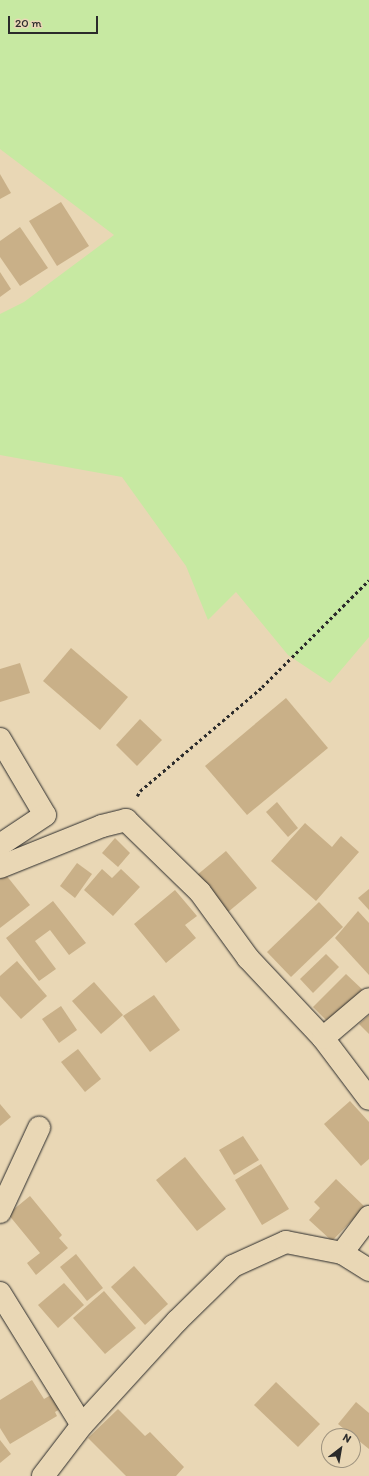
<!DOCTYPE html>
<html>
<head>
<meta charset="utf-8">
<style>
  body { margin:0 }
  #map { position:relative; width:369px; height:1476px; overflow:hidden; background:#e9d7b5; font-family:Itim,sans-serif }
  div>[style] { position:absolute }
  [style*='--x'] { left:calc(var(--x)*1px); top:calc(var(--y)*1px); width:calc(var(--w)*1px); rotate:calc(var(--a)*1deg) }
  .green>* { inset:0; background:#c7e9a2 }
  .building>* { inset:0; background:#c9b088 }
  .path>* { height:2.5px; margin-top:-1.25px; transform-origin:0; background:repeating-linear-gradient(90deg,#2b2b2b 0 3px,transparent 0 6px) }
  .roads { filter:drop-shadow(0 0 1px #2b2b2b) drop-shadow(0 0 1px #2b2b2b) }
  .minor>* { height:22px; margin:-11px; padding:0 11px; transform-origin:11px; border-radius:11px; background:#e9d7b5 }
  span { translate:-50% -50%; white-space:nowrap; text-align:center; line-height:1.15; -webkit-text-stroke:3px #e9d7b5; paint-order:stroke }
  .north { position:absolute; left:321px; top:1428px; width:40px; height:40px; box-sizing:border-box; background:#e9d7b5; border:1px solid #9d927e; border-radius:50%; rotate:31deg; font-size:11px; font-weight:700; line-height:16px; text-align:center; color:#2b2b2b }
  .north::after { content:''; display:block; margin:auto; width:14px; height:18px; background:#2b2b2b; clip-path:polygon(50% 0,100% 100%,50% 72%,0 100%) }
  .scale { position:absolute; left:8px; top:16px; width:90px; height:18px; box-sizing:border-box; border:2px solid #2b2b2b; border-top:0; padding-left:5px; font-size:12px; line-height:14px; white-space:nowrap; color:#2b2b2b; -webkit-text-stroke:3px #e9d7b5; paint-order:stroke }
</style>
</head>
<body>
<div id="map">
  <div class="green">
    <i style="clip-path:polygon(0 0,369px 0,369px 637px,330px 683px,288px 655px,236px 592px,208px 620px,186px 566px,122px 477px,0 455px,0 314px,24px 302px,114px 235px,0 149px)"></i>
  </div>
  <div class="building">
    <i style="clip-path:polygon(0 174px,11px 193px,0 199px)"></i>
    <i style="clip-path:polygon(61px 202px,89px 246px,57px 266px,29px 221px)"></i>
    <i style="clip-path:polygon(20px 227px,48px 268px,20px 286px,0 257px,0 241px)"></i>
    <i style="clip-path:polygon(0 272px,11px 289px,0 297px)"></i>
    <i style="clip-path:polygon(71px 648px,128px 697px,100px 730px,43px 681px)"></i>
    <i style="clip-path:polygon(20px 663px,30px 693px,0 702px,0 669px)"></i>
    <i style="clip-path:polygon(286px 698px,328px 748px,247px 815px,205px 766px)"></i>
    <i style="clip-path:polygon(140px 719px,162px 740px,137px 766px,116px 745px)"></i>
    <i style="clip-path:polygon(277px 802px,298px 828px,288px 837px,266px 812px)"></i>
    <i style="clip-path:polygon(305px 823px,332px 847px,341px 836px,359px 852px,316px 901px,271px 861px)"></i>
    <i style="clip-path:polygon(115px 838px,130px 853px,118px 867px,102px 853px)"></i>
    <i style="clip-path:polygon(226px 851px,257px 888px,228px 912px,197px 875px)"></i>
    <i style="clip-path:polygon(77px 863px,92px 874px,75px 898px,60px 886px)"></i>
    <i style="clip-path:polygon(102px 869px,112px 878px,121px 869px,140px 887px,113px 916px,84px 890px)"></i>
    <i style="clip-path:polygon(6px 875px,30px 905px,0 928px,0 879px)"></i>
    <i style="clip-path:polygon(369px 889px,369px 910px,358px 898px)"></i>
    <i style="clip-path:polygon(175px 890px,197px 916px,185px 925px,196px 938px,166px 963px,134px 924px)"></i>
    <i style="clip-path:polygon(53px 901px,86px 943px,69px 955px,50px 930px,35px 941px,56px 969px,39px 981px,6px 938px)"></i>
    <i style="clip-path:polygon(319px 902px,343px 927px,291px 977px,267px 952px)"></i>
    <i style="clip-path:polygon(358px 911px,369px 923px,369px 975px,335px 938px)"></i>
    <i style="clip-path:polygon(326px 954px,339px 967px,313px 993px,300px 979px)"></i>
    <i style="clip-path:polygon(17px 961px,47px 996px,21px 1019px,0 996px,0 976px)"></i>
    <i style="clip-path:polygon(346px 974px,365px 992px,331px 1025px,313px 1007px)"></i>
    <i style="clip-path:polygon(94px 982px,123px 1015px,101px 1034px,72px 1001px)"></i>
    <i style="clip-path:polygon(154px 995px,180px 1030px,150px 1052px,123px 1016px)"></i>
    <i style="clip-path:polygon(61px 1006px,77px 1030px,59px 1043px,42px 1019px)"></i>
    <i style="clip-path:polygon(369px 1015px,369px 1034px,359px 1024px)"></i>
    <i style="clip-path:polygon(78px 1049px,101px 1079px,85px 1092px,61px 1062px)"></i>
    <i style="clip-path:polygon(350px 1101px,369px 1122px,369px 1159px,361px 1166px,324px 1124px)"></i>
    <i style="clip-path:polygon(0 1104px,11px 1117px,0 1126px)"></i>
    <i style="clip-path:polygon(243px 1136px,259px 1160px,234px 1175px,219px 1150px)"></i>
    <i style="clip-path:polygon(185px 1157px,226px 1209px,197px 1231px,156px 1180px)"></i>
    <i style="clip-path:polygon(261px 1164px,289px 1209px,262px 1225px,235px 1180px)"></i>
    <i style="clip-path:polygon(336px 1179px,365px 1207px,332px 1241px,309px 1220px,320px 1208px,314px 1202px)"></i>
    <i style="clip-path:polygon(30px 1196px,62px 1235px,59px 1238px,68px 1248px,36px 1275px,27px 1263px,40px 1253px,8px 1214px)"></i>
    <i style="clip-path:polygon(76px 1254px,103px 1288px,87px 1301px,60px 1267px)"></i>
    <i style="clip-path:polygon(134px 1266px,168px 1304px,145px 1325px,111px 1287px)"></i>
    <i style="clip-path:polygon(64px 1283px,84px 1305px,58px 1328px,38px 1305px)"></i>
    <i style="clip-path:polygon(104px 1291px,136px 1328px,105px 1354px,73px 1318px)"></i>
    <i style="clip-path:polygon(32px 1380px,44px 1399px,51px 1395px,60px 1409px,55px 1412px,57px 1416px,10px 1444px,0 1428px,0 1400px)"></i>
    <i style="clip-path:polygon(276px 1382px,320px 1424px,298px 1447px,254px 1405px)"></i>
    <i style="clip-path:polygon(356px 1402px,369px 1413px,369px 1449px,338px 1424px)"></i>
    <i style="clip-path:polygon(118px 1409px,145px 1436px,150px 1432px,184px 1467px,176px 1476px,126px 1476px,88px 1438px)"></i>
    <i style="clip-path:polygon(0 1440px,11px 1454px,0 1463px)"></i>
  </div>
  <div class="path">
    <i style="--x:137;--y:796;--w:6;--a:-59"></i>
    <i style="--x:140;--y:791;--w:160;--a:-40.4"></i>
    <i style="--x:262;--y:687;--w:151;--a:-45"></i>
  </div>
  <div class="roads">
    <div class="minor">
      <i style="--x:0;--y:739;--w:88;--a:59.4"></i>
      <i style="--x:45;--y:815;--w:54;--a:146.3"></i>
      <i style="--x:0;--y:867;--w:110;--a:-21.9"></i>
      <i style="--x:102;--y:826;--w:25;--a:-14"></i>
      <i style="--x:126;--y:820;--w:103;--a:44.2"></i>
      <i style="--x:200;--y:892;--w:82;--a:54"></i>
      <i style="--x:248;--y:958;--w:110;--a:46.8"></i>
      <i style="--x:323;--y:1038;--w:76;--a:53"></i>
      <i style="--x:323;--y:1038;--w:60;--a:-40.3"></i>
      <i style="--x:0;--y:1212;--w:93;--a:-65.1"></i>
      <i style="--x:342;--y:1253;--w:45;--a:-53.1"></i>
      <i style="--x:0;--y:1293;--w:155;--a:58.2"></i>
      <i style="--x:43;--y:1476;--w:64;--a:-52.6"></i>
      <i style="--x:82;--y:1425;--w:141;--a:-47.6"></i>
      <i style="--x:177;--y:1321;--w:78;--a:-44.5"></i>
      <i style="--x:233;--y:1266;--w:58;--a:-24.4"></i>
      <i style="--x:286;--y:1242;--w:57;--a:11.1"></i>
      <i style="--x:342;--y:1253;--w:32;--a:32"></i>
    </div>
  </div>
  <div class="north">N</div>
  <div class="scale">20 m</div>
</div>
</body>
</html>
